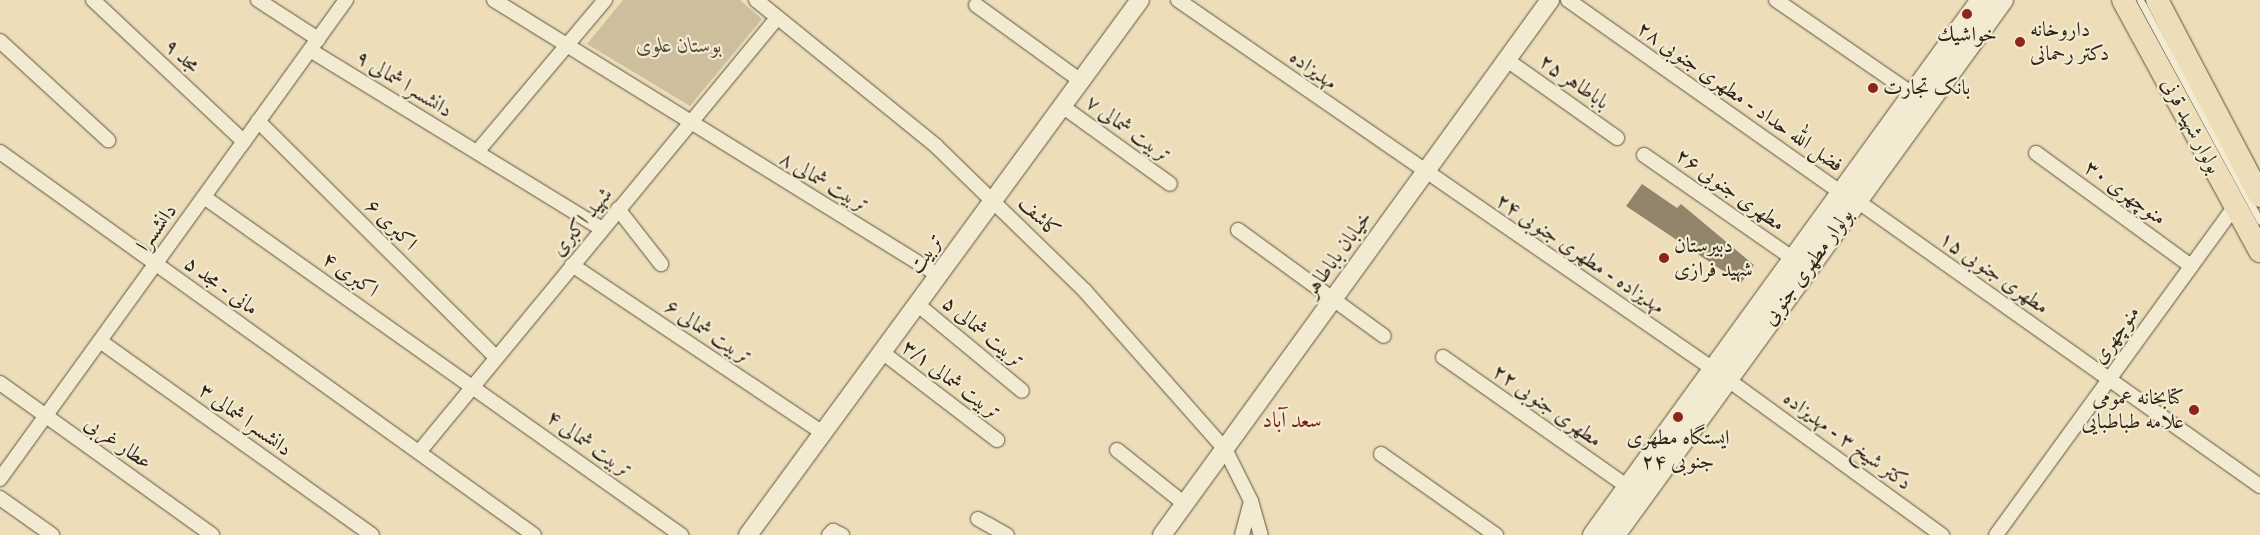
<!DOCTYPE html>
<html>
<head>
<meta charset="utf-8">
<style>
  body { margin:0 }
  #map { position:relative; width:2260px; height:535px; overflow:hidden; background:#eddeb9; font-family:"IM FELL DW Pica",Amiri,serif }
  div>[style] { position:absolute }
  [style*='--x'] { left:calc(var(--x)*1px); top:calc(var(--y)*1px); width:calc(var(--w)*1px); rotate:calc(var(--a)*1deg) }
  .green>* { inset:0; background:#cdbe9e }
  .building>* { inset:0; background:#92856c }
  .roads { filter:drop-shadow(0 0 1px #5e5240) drop-shadow(0 0 1px #5e5240) }
  .service>* { height:7px; margin:-3.5px; padding:0 3.5px; transform-origin:3.5px; border-radius:3.5px; background:#f3ead2 }
  .minor>* { height:14px; margin:-7px; padding:0 7px; transform-origin:7px; border-radius:7px; background:#f3ead2 }
  .tertiary>* { height:18px; margin:-9px; padding:0 9px; transform-origin:9px; border-radius:9px; background:#f3ead2 }
  .secondary>* { height:20px; margin:-10px; padding:0 10px; transform-origin:10px; border-radius:10px; background:#f3ead2 }
  .primary>* { height:22px; margin:-11px; padding:0 11px; transform-origin:11px; border-radius:11px; background:#eddeb9 }
  .dots>* { width:14px; height:14px; translate:-50% -50%; box-sizing:border-box; border:2px solid #f3ead2; border-radius:50% }
  span { translate:-50% -50%; white-space:nowrap; text-align:center; line-height:1.15; -webkit-text-stroke:4.5px #f3ead2; paint-order:stroke }
  .poi-label { font-size:21px; color:#2f2418 }
  .left { translate:0 -50%; text-align:left }
  .right { translate:-100% -50%; text-align:right }
  .park-label { font-size:21px; color:#564a3a; font-style:italic }
  .street-label { font-size:21px; color:#2f2418 }
  .neighbourhood-label { font-size:22px; color:#7a1f14 }
</style>
</head>
<body>
<div id="map">
  <div class="green">
    <i style="clip-path:polygon(623px 0,740px 0,762px 19px,690px 106px,587px 44px)"></i>
  </div>
  <div class="building">
    <i style="clip-path:polygon(1642px 184px,1677px 208px,1681px 204px,1754px 265px,1741px 283px,1626px 206px)"></i>
  </div>
  <div class="roads">
    <div class="service">
      <i style="--x:2140;--y:0;--w:251;--a:61.5"></i>
    </div>
    <div class="minor">
      <i style="--x:93;--y:0;--w:207;--a:43.2"></i>
      <i style="--x:258;--y:0;--w:72;--a:33"></i>
      <i style="--x:494;--y:0;--w:522;--a:31.77"></i>
      <i style="--x:756;--y:0;--w:232;--a:39"></i>
      <i style="--x:936;--y:146;--w:208;--a:44.2"></i>
      <i style="--x:1085;--y:291;--w:211;--a:48.5"></i>
      <i style="--x:1225;--y:449;--w:58;--a:63.4"></i>
      <i style="--x:1251;--y:501;--w:35;--a:74"></i>
      <i style="--x:1178;--y:0;--w:650;--a:34.59"></i>
      <i style="--x:1568;--y:0;--w:333;--a:35.2"></i>
      <i style="--x:1776;--y:0;--w:164;--a:34.6"></i>
      <i style="--x:976;--y:5;--w:130;--a:35.9"></i>
      <i style="--x:0;--y:41;--w:147;--a:42.5"></i>
      <i style="--x:310;--y:50;--w:342;--a:31.5"></i>
      <i style="--x:1507;--y:60;--w:135;--a:35.3"></i>
      <i style="--x:1062;--y:106;--w:133;--a:35.8"></i>
      <i style="--x:258;--y:121;--w:335;--a:44.8"></i>
      <i style="--x:0;--y:152;--w:657;--a:35.65"></i>
      <i style="--x:477;--y:152;--w:199;--a:-49.9"></i>
      <i style="--x:2036;--y:153;--w:192;--a:36.1"></i>
      <i style="--x:1644;--y:155;--w:180;--a:34.8"></i>
      <i style="--x:204;--y:197;--w:585;--a:35.32"></i>
      <i style="--x:1856;--y:200;--w:495;--a:35.3"></i>
      <i style="--x:618;--y:209;--w:70;--a:52"></i>
      <i style="--x:1238;--y:230;--w:180;--a:36"></i>
      <i style="--x:572;--y:265;--w:302;--a:33.8"></i>
      <i style="--x:917;--y:304;--w:136;--a:39.6"></i>
      <i style="--x:100;--y:341;--w:334;--a:35.5"></i>
      <i style="--x:882;--y:352;--w:145;--a:37.4"></i>
      <i style="--x:1443;--y:357;--w:226;--a:35.1"></i>
      <i style="--x:1727;--y:379;--w:266;--a:36"></i>
      <i style="--x:0;--y:383;--w:261;--a:35.6"></i>
      <i style="--x:1117;--y:450;--w:87;--a:38.5"></i>
      <i style="--x:419;--y:452;--w:563;--a:-50.48"></i>
      <i style="--x:1381;--y:454;--w:141;--a:35.2"></i>
      <i style="--x:0;--y:479;--w:591;--a:-54.16"></i>
      <i style="--x:0;--y:498;--w:64;--a:35.4"></i>
      <i style="--x:978;--y:519;--w:33;--a:29"></i>
      <i style="--x:829;--y:535;--w:6;--a:-45"></i>
      <i style="--x:833;--y:531;--w:10;--a:24"></i>
      <i style="--x:1242;--y:535;--w:34;--a:-75"></i>
      <i style="--x:1996;--y:535;--w:405;--a:-54"></i>
    </div>
    <div class="tertiary">
      <i style="--x:748;--y:535;--w:663;--a:-53.77"></i>
      <i style="--x:1162;--y:535;--w:661;--a:-54.05"></i>
    </div>
    <div class="secondary">
      <i style="--x:1593;--y:535;--w:661;--a:-54.05"></i>
      <i style="--x:1615;--y:535;--w:661;--a:-54.05"></i>
    </div>
    <div class="primary">
      <i style="--x:2123;--y:0;--w:286;--a:61.4"></i>
      <i style="--x:2157;--y:0;--w:221;--a:62.3"></i>
    </div>
  </div>
  <div class="dots">
    <i style="left:1967px;top:14px;background:#8f2418"></i>
    <i style="left:2020px;top:42px;background:#8f2418"></i>
    <i style="left:1873px;top:88px;background:#8f2418"></i>
    <i style="left:1664px;top:258px;background:#8f2418"></i>
    <i style="left:2194px;top:410px;background:#8f2418"></i>
    <i style="left:1678px;top:417px;background:#8f2418"></i>
  </div>
  <div class="poi-label">
    <span class="left" style="left:2030px;top:42px">داروخانه<br>دکتر رحمانی</span>
    <span style="left:1967px;top:35px">خواشيك</span>
    <span class="left" style="left:1883px;top:88px">بانک تجارت</span>
    <span class="left" style="left:1674px;top:258px">دبیرستان<br>شهید فرازی</span>
    <span class="right" style="left:2184px;top:410px">کتابخانه عمومی<br>علامه طباطبایی</span>
    <span style="left:1678px;top:450px">ایستگاه مطهری<br>جنوبی ۲۴</span>
  </div>
  <div class="park-label">
    <span style="left:679px;top:46px">بوستان علوی</span>
  </div>
  <div class="street-label">
    <span style="left:182px;top:56px;rotate:43deg">مجد ۹</span>
    <span style="left:1313px;top:70px;rotate:35deg">مهدیزاده</span>
    <span style="left:1574px;top:82px;rotate:35deg">باباطاهر ۲۵</span>
    <span style="left:404px;top:84px;rotate:32deg">دانشسرا شمالی ۹</span>
    <span style="left:1740px;top:97px;rotate:35deg">فضل الله حداد - مطهری جنوبی ۲۸</span>
    <span style="left:2191px;top:126px;rotate:62deg">بولوار شهید قرنی</span>
    <span style="left:1128px;top:129px;rotate:36deg">تربیت شمالی ۷</span>
    <span style="left:824px;top:182px;rotate:31deg">تربیت شمالی ۸</span>
    <span style="left:1730px;top:190px;rotate:35deg">مطهری جنوبی ۲۶</span>
    <span style="left:2125px;top:193px;rotate:36deg">منوچهری ۳۰</span>
    <span style="left:1039px;top:217px;rotate:45deg">کاشف</span>
    <span style="left:582px;top:222px;rotate:-50deg">شهید اکبری</span>
    <span style="left:391px;top:225px;rotate:45deg">اکبری ۶</span>
    <span style="left:157px;top:228px;rotate:-54deg">دانشسرا</span>
    <span style="left:926px;top:254px;rotate:-54deg">تربیت</span>
    <span style="left:1338px;top:254px;rotate:-54deg">خیابان باباطاهر</span>
    <span style="left:1580px;top:254px;rotate:34deg">مهدیزاده - مطهری جنوبی ۲۴</span>
    <span style="left:1808px;top:267px;rotate:-54deg">بولوار مطهری جنوبی</span>
    <span style="left:1994px;top:273px;rotate:35deg">مطهری جنوبی ۱۵</span>
    <span style="left:350px;top:275px;rotate:35deg">اکبری ۴</span>
    <span style="left:221px;top:286px;rotate:36deg">مانی - مجد ۵</span>
    <span style="left:708px;top:332px;rotate:34deg">تربیت شمالی ۶</span>
    <span style="left:983px;top:332px;rotate:40deg">تربیت شمالی ۵</span>
    <span style="left:2116px;top:335px;rotate:-54deg">منوچهری</span>
    <span style="left:951px;top:380px;rotate:37deg">تربیت شمالی ۳/۱</span>
    <span style="left:1547px;top:406px;rotate:35deg">مطهری جنوبی ۲۲</span>
    <span style="left:245px;top:420px;rotate:36deg">دانشسرا شمالی ۳</span>
    <span style="left:1847px;top:441px;rotate:36deg">دکتر شیخ ۳ - مهدیزاده</span>
    <span style="left:118px;top:443px;rotate:35deg">عطار غربی</span>
    <span style="left:589px;top:444px;rotate:36deg">تربیت شمالی ۴</span>
  </div>
  <div class="neighbourhood-label">
    <span style="left:1292px;top:421px">سعد آباد</span>
  </div>
</div>
</body>
</html>
